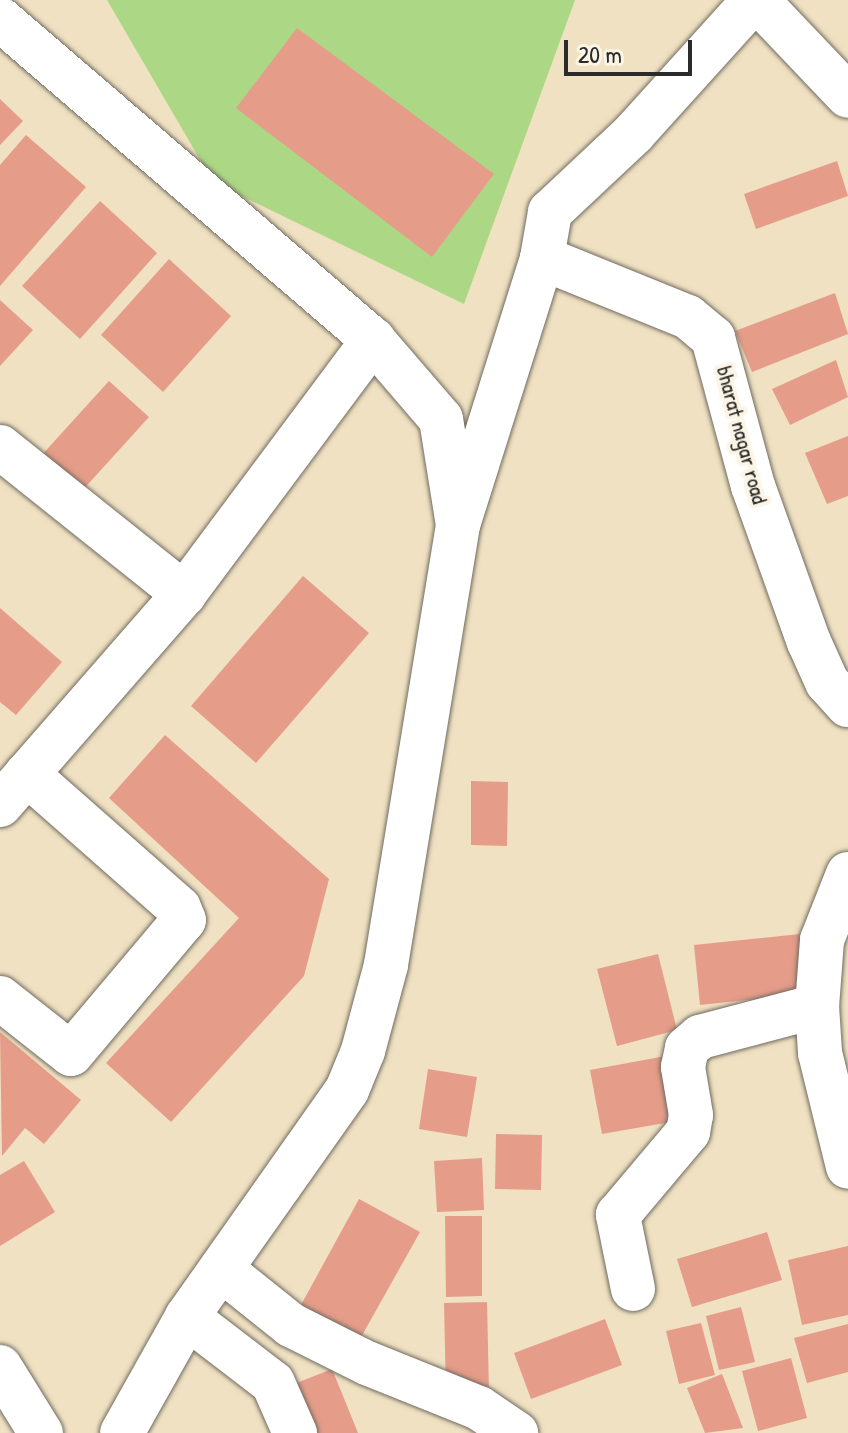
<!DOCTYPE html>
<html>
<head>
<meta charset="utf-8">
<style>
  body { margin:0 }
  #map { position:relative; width:848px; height:1433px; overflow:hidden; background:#f0e1c2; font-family:"Patrick Hand",sans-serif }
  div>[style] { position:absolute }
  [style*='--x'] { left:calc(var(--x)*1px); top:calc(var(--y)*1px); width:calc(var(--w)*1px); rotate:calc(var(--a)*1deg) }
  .green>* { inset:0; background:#acd885 }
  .building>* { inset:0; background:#e59c89 }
  .roads { filter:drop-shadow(0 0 2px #706b60) drop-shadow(0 0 2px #706b60) }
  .minor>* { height:44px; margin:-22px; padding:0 22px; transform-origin:22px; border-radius:22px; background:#fff }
  .tertiary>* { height:44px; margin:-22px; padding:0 22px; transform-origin:22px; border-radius:22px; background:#fff }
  span { translate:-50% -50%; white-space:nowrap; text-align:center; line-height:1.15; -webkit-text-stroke:8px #fcf5e5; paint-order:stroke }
  .street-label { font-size:22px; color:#2b2b2b }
  .scale { position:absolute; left:564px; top:40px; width:128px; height:36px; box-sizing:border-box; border:4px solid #2b2b2b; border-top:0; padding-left:10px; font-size:24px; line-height:28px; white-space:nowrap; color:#2b2b2b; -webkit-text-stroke:6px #fcf5e5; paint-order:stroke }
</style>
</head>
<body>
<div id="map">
  <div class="green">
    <i style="clip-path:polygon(107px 0,575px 0,464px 304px,213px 182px)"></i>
  </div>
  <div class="building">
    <i style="clip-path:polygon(297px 28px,494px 174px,432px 257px,236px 108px)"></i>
    <i style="clip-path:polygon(0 99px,23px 121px,0 145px)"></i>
    <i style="clip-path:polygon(26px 135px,86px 187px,0 286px,0 165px)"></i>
    <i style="clip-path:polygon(837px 161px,848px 196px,756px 229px,744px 194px)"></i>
    <i style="clip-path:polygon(100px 201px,157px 253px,80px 339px,22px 286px)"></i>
    <i style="clip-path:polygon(169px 259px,231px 316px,163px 392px,101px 335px)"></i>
    <i style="clip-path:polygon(835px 293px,848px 334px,752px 372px,735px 331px)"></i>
    <i style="clip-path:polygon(0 300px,33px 330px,0 366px)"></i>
    <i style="clip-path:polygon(836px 360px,848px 397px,790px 425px,772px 389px)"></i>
    <i style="clip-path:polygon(109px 381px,149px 417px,80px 493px,40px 457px)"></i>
    <i style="clip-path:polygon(848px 436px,848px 496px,827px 504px,805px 453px)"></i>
    <i style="clip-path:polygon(303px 576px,369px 633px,256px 763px,191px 706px)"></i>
    <i style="clip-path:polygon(0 608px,62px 662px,16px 715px,0 702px)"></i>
    <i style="clip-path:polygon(165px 735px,329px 879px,304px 976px,171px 1122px,106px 1063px,239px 918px,109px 798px)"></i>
    <i style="clip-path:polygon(471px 781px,508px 782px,507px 846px,471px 845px)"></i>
    <i style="clip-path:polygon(800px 934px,806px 994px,700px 1005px,694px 945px)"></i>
    <i style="clip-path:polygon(658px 954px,677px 1030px,617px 1046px,597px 969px)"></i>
    <i style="clip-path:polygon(0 1032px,81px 1100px,44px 1144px,25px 1128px,2px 1156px)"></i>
    <i style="clip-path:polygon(671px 1055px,682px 1120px,602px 1134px,590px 1070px)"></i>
    <i style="clip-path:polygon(428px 1069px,477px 1077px,467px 1137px,419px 1129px)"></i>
    <i style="clip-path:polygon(496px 1134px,542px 1135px,541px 1190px,495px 1189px)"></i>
    <i style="clip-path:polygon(482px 1158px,484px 1210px,437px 1212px,434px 1161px)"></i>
    <i style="clip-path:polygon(24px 1161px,55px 1212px,0 1246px,0 1175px)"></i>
    <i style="clip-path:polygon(359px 1199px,420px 1232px,360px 1339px,301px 1305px)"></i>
    <i style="clip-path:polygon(445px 1216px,482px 1216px,482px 1296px,446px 1297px)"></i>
    <i style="clip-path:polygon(767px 1232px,782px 1280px,692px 1307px,677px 1259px)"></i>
    <i style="clip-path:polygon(848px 1246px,848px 1315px,802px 1325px,788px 1260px)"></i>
    <i style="clip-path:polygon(487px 1302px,489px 1393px,446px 1394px,444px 1303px)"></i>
    <i style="clip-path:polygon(741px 1307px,755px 1362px,719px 1370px,706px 1316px)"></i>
    <i style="clip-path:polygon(605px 1319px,622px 1365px,531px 1399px,514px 1353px)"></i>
    <i style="clip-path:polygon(701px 1323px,715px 1375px,679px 1384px,666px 1331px)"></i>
    <i style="clip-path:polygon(848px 1324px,848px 1372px,807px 1383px,794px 1338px)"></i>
    <i style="clip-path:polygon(791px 1358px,807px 1418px,758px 1431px,742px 1371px)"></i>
    <i style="clip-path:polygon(332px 1369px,358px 1433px,308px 1433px,289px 1386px)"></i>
    <i style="clip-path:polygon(722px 1374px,743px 1428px,705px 1433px,687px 1388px)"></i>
  </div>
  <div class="roads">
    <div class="minor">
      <i style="--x:757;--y:0;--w:132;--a:46.5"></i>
      <i style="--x:542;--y:258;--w:157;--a:22"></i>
      <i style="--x:688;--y:317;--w:33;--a:40"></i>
      <i style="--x:713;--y:338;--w:153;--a:74.9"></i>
      <i style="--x:753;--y:486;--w:166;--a:70.3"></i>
      <i style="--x:809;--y:642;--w:44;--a:65.8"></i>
      <i style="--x:827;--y:682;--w:31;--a:48"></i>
      <i style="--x:0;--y:447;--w:236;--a:38.6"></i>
      <i style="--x:458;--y:525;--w:280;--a:-72.5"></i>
      <i style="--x:542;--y:258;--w:47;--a:-80.1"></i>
      <i style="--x:550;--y:212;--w:115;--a:-43.2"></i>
      <i style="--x:634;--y:133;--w:179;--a:-47.9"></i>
      <i style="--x:0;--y:805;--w:280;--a:-48.9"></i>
      <i style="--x:184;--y:594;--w:317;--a:-53.3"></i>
      <i style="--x:848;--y:874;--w:71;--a:111.5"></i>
      <i style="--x:822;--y:940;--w:66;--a:94.3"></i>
      <i style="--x:817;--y:1006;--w:47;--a:86.3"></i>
      <i style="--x:820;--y:1053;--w:117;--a:76.2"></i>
      <i style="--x:0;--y:998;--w:90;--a:38.3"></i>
      <i style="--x:71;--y:1054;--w:175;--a:-49.9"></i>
      <i style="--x:184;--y:920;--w:13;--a:-113"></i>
      <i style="--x:179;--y:908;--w:203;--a:-138.6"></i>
      <i style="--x:221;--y:1269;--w:90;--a:38.7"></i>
      <i style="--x:291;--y:1325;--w:85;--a:26.6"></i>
      <i style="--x:367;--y:1363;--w:121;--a:21.9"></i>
      <i style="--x:479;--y:1408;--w:45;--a:34"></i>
      <i style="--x:633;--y:1289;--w:76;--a:-101.5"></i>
      <i style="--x:618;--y:1215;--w:109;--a:-49.9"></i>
      <i style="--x:688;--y:1132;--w:17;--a:-80"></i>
      <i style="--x:691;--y:1115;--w:49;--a:-99.5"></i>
      <i style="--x:683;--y:1067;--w:19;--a:-78"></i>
      <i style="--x:687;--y:1048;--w:17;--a:-40"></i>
      <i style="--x:700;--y:1037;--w:121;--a:-14.8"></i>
      <i style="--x:187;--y:1317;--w:108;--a:37.5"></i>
      <i style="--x:273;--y:1383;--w:55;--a:66.3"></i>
      <i style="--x:0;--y:1367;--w:78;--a:58.2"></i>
    </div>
    <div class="tertiary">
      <i style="--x:0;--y:19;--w:492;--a:40.7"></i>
      <i style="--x:373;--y:340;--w:104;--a:49.3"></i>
      <i style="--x:441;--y:419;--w:107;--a:80.9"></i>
      <i style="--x:458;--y:525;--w:446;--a:99.3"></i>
      <i style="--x:386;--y:965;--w:89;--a:105"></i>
      <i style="--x:363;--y:1051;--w:42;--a:112.3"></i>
      <i style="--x:347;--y:1090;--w:278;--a:125.2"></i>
      <i style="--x:187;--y:1317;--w:133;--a:119.3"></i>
    </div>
  </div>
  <div class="street-label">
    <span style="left:742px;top:435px;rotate:75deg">bharat nagar road</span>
  </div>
  <div class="scale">20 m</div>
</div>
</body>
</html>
